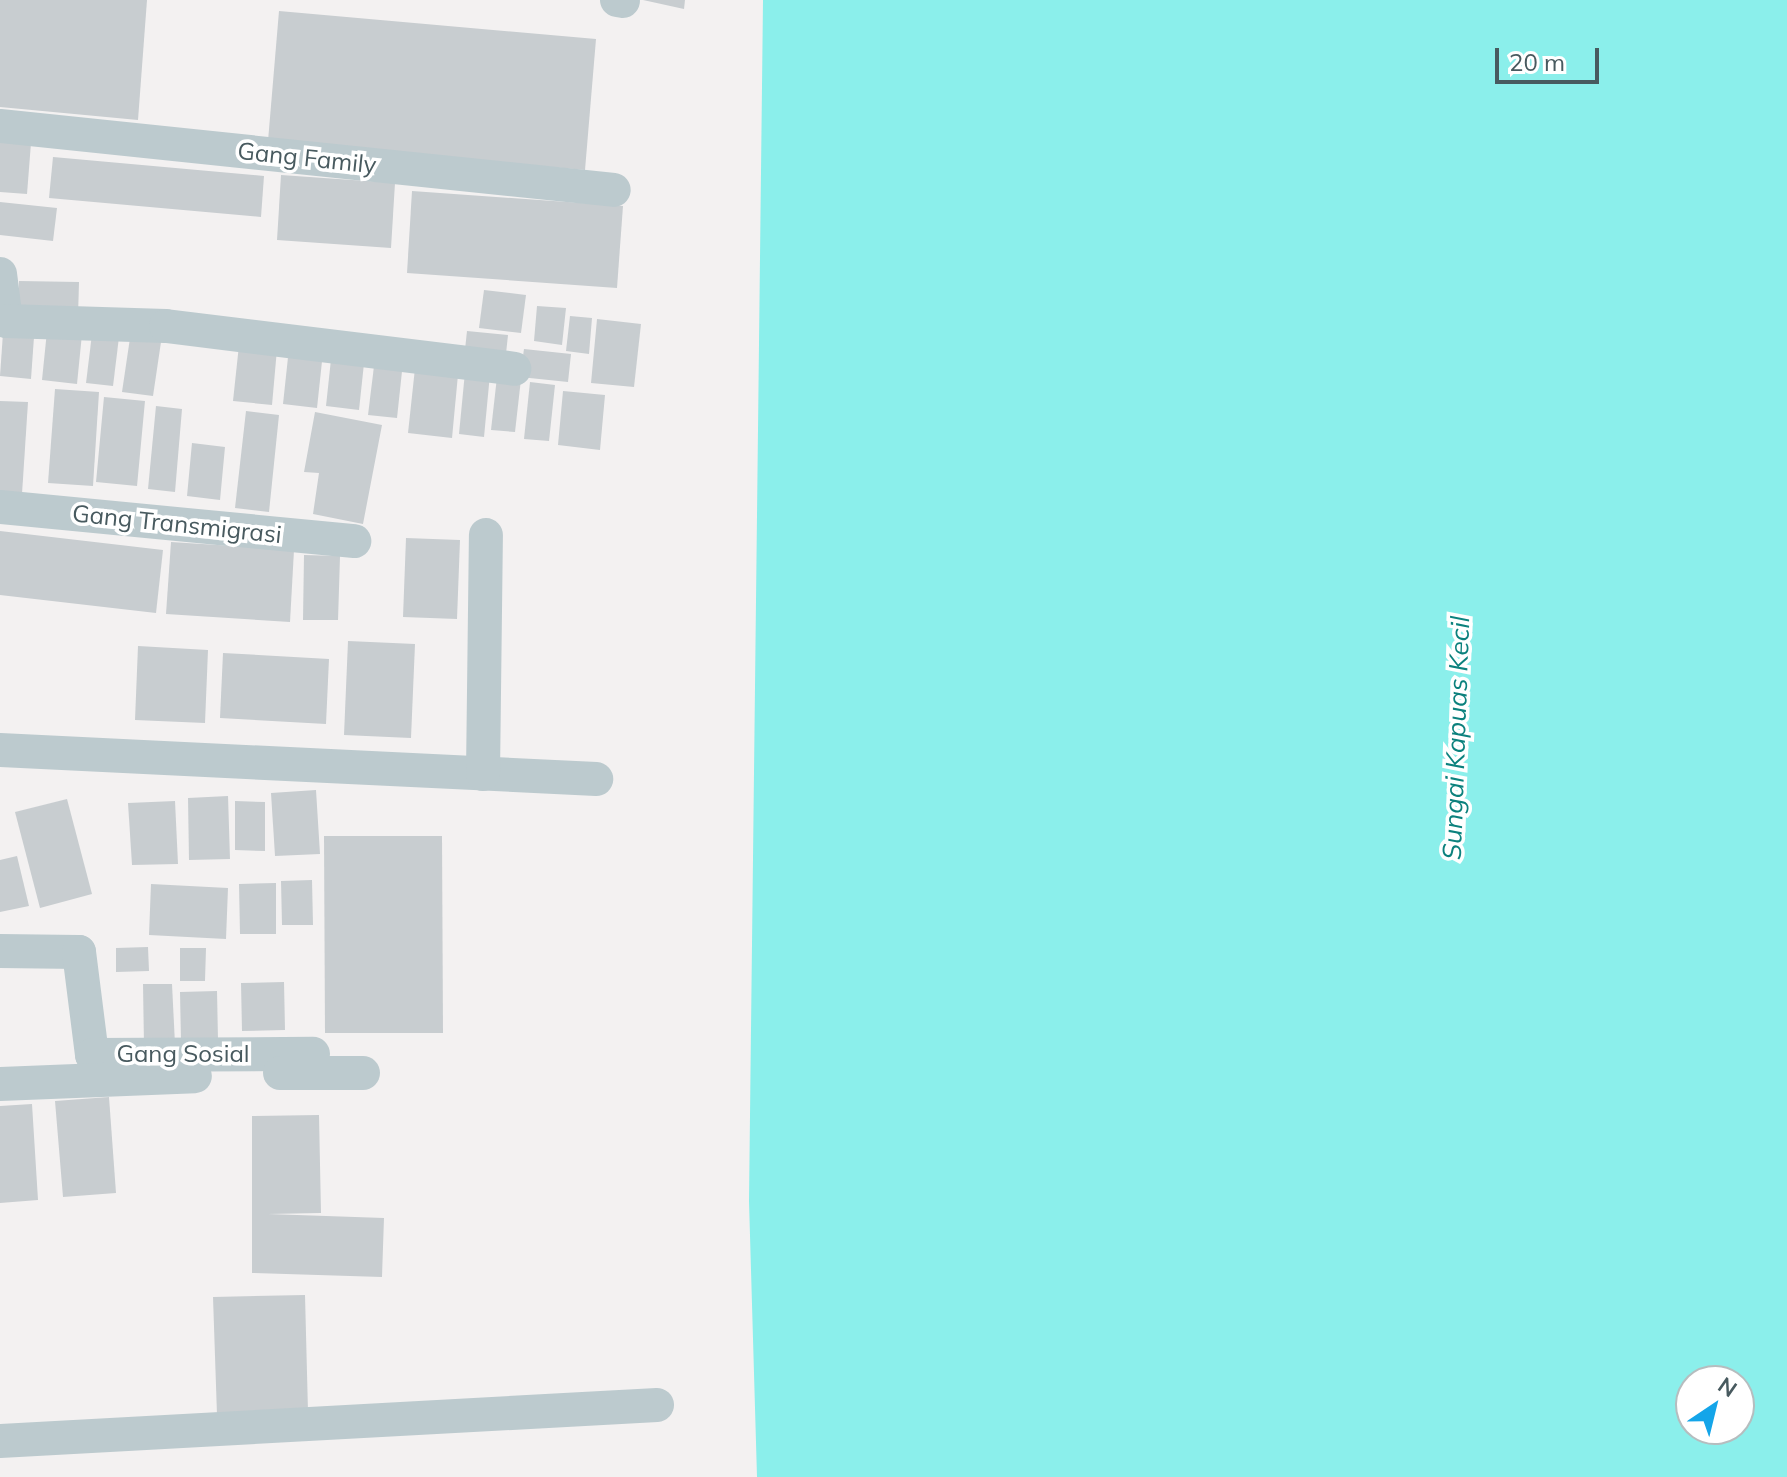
<!DOCTYPE html>
<html>
<head>
<meta charset="utf-8">
<style>
  body { margin:0 }
  #map { position:relative; width:1787px; height:1477px; overflow:hidden; background:#f3f1f1; font-family:Mulish,sans-serif }
  div>[style] { position:absolute }
  [style*='--x'] { left:calc(var(--x)*1px); top:calc(var(--y)*1px); width:calc(var(--w)*1px); rotate:calc(var(--a)*1deg) }
  .water>* { inset:0; background:#8befeb }
  .building>* { inset:0; background:#c8cdd0 }
  .minor>* { height:34px; margin:-17px; padding:0 17px; transform-origin:17px; border-radius:17px; background:#bccace }
  span { translate:-50% -50%; white-space:nowrap; text-align:center; line-height:1.15; -webkit-text-stroke:7px #fff; paint-order:stroke }
  .street-label { font-size:24px; color:#485a5f }
  .water-label { font-size:26px; color:#0b817d; font-style:italic }
  .north { position:absolute; left:1675px; top:1365px; width:80px; height:80px; box-sizing:border-box; background:#fff; border:2px solid #b6bdbf; border-radius:50%; rotate:35deg; font-size:22px; font-weight:700; line-height:32px; text-align:center; color:#485a5f }
  .north::after { content:''; display:block; margin:auto; width:28px; height:36px; background:#14a5e9; clip-path:polygon(50% 0,100% 100%,50% 72%,0 100%) }
  .scale { position:absolute; left:1495px; top:48px; width:104px; height:36px; box-sizing:border-box; border:4px solid #485a5f; border-top:0; padding-left:10px; font-size:24px; line-height:28px; white-space:nowrap; color:#485a5f; -webkit-text-stroke:6px #fff; paint-order:stroke }
</style>
</head>
<body>
<div id="map">
  <div class="water">
    <i style="clip-path:polygon(evenodd,763px 0,1787px 0,1787px 1477px,757px 1477px,749px 1201px,763px 0,1691px 1381px,1739px 1381px,1739px 1429px,1691px 1429px,1691px 1381px)"></i>
  </div>
  <div class="building">
    <i style="clip-path:polygon(0 0,147px 0,138px 120px,0 107px)"></i>
    <i style="clip-path:polygon(643px 0,685px 0,684px 9px)"></i>
    <i style="clip-path:polygon(279px 11px,596px 39px,585px 170px,268px 141px)"></i>
    <i style="clip-path:polygon(0 141px,31px 143px,27px 194px,0 192px)"></i>
    <i style="clip-path:polygon(53px 157px,264px 176px,261px 217px,49px 198px)"></i>
    <i style="clip-path:polygon(281px 175px,395px 183px,391px 248px,277px 240px)"></i>
    <i style="clip-path:polygon(412px 191px,623px 206px,617px 288px,407px 273px)"></i>
    <i style="clip-path:polygon(0 202px,57px 208px,53px 241px,0 235px)"></i>
    <i style="clip-path:polygon(19px 281px,79px 282px,78px 317px,18px 315px)"></i>
    <i style="clip-path:polygon(484px 290px,526px 295px,521px 333px,479px 328px)"></i>
    <i style="clip-path:polygon(537px 306px,566px 308px,562px 345px,534px 341px)"></i>
    <i style="clip-path:polygon(570px 316px,592px 318px,589px 354px,566px 351px)"></i>
    <i style="clip-path:polygon(597px 319px,641px 324px,634px 387px,591px 383px)"></i>
    <i style="clip-path:polygon(47px 331px,82px 334px,77px 384px,42px 380px)"></i>
    <i style="clip-path:polygon(467px 331px,508px 335px,505px 363px,464px 359px)"></i>
    <i style="clip-path:polygon(3px 333px,34px 337px,31px 379px,0 376px)"></i>
    <i style="clip-path:polygon(92px 334px,119px 337px,113px 386px,86px 383px)"></i>
    <i style="clip-path:polygon(130px 338px,161px 342px,153px 396px,122px 392px)"></i>
    <i style="clip-path:polygon(239px 345px,277px 349px,272px 405px,233px 401px)"></i>
    <i style="clip-path:polygon(289px 348px,323px 352px,317px 408px,283px 404px)"></i>
    <i style="clip-path:polygon(524px 349px,571px 354px,568px 382px,520px 377px)"></i>
    <i style="clip-path:polygon(332px 350px,365px 354px,359px 410px,326px 406px)"></i>
    <i style="clip-path:polygon(375px 358px,403px 362px,397px 418px,368px 415px)"></i>
    <i style="clip-path:polygon(416px 359px,459px 364px,452px 438px,408px 433px)"></i>
    <i style="clip-path:polygon(465px 372px,490px 374px,484px 437px,459px 434px)"></i>
    <i style="clip-path:polygon(497px 377px,521px 379px,515px 432px,491px 430px)"></i>
    <i style="clip-path:polygon(530px 382px,555px 385px,549px 441px,524px 439px)"></i>
    <i style="clip-path:polygon(55px 389px,99px 392px,93px 486px,48px 483px)"></i>
    <i style="clip-path:polygon(563px 391px,605px 395px,600px 450px,558px 445px)"></i>
    <i style="clip-path:polygon(104px 397px,145px 401px,137px 486px,96px 482px)"></i>
    <i style="clip-path:polygon(0 401px,28px 402px,22px 494px,0 493px)"></i>
    <i style="clip-path:polygon(156px 406px,182px 409px,175px 492px,148px 489px)"></i>
    <i style="clip-path:polygon(246px 411px,279px 415px,269px 512px,235px 508px)"></i>
    <i style="clip-path:polygon(315px 412px,382px 425px,363px 524px,313px 514px,319px 473px,304px 472px)"></i>
    <i style="clip-path:polygon(192px 443px,225px 447px,220px 500px,187px 496px)"></i>
    <i style="clip-path:polygon(0 531px,163px 550px,156px 613px,0 595px)"></i>
    <i style="clip-path:polygon(406px 538px,460px 540px,457px 619px,403px 617px)"></i>
    <i style="clip-path:polygon(171px 542px,294px 550px,290px 622px,166px 614px)"></i>
    <i style="clip-path:polygon(304px 555px,340px 556px,338px 620px,303px 620px)"></i>
    <i style="clip-path:polygon(348px 641px,415px 644px,411px 738px,344px 735px)"></i>
    <i style="clip-path:polygon(138px 646px,208px 650px,205px 723px,135px 720px)"></i>
    <i style="clip-path:polygon(223px 653px,329px 659px,326px 724px,220px 718px)"></i>
    <i style="clip-path:polygon(316px 790px,320px 854px,275px 856px,271px 793px)"></i>
    <i style="clip-path:polygon(228px 796px,230px 859px,189px 860px,188px 798px)"></i>
    <i style="clip-path:polygon(67px 799px,92px 894px,40px 908px,15px 812px)"></i>
    <i style="clip-path:polygon(175px 801px,178px 864px,132px 865px,128px 803px)"></i>
    <i style="clip-path:polygon(235px 801px,265px 802px,265px 851px,235px 850px)"></i>
    <i style="clip-path:polygon(324px 836px,442px 836px,443px 1033px,325px 1033px)"></i>
    <i style="clip-path:polygon(17px 856px,29px 906px,0 912px,0 860px)"></i>
    <i style="clip-path:polygon(312px 880px,313px 925px,282px 925px,281px 881px)"></i>
    <i style="clip-path:polygon(276px 883px,276px 934px,240px 934px,239px 884px)"></i>
    <i style="clip-path:polygon(151px 884px,228px 888px,226px 939px,149px 935px)"></i>
    <i style="clip-path:polygon(148px 947px,149px 971px,116px 972px,116px 948px)"></i>
    <i style="clip-path:polygon(180px 948px,206px 948px,205px 981px,180px 981px)"></i>
    <i style="clip-path:polygon(284px 982px,285px 1030px,242px 1031px,241px 983px)"></i>
    <i style="clip-path:polygon(143px 984px,172px 984px,175px 1044px,144px 1045px)"></i>
    <i style="clip-path:polygon(217px 991px,218px 1040px,181px 1041px,180px 992px)"></i>
    <i style="clip-path:polygon(109px 1097px,116px 1193px,63px 1197px,55px 1101px)"></i>
    <i style="clip-path:polygon(32px 1104px,38px 1200px,0 1203px,0 1106px)"></i>
    <i style="clip-path:polygon(319px 1115px,321px 1213px,268px 1214px,384px 1218px,382px 1277px,252px 1273px,252px 1116px)"></i>
    <i style="clip-path:polygon(305px 1295px,308px 1412px,217px 1415px,213px 1297px)"></i>
  </div>
  <div class="minor">
    <i style="--x:617;--y:0;--w:6;--a:9"></i>
    <i style="--x:0;--y:126;--w:617;--a:5.95"></i>
    <i style="--x:0;--y:274;--w:47;--a:82.7"></i>
    <i style="--x:6;--y:321;--w:160;--a:1.8"></i>
    <i style="--x:166;--y:326;--w:351;--a:7"></i>
    <i style="--x:0;--y:507;--w:356;--a:5.5"></i>
    <i style="--x:0;--y:750;--w:597;--a:2.79"></i>
    <i style="--x:483;--y:774;--w:239;--a:-89.3"></i>
    <i style="--x:0;--y:951;--w:79;--a:0.7"></i>
    <i style="--x:79;--y:952;--w:104;--a:82.8"></i>
    <i style="--x:92;--y:1055;--w:221;--a:-0.3"></i>
    <i style="--x:280;--y:1073;--w:83;--a:0"></i>
    <i style="--x:0;--y:1084;--w:195;--a:-2.3"></i>
    <i style="--x:0;--y:1441;--w:658;--a:-3.14"></i>
  </div>
  <div class="street-label">
    <span style="left:307px;top:158px;rotate:6deg">Gang Family</span>
    <span style="left:177px;top:524px;rotate:6deg">Gang Transmigrasi</span>
    <span style="left:183px;top:1054px">Gang Sosial</span>
  </div>
  <div class="water-label">
    <span style="left:1456px;top:738px;rotate:-88deg">Sungai Kapuas Kecil</span>
  </div>
  <div class="north">N</div>
  <div class="scale">20 m</div>
</div>
</body>
</html>
